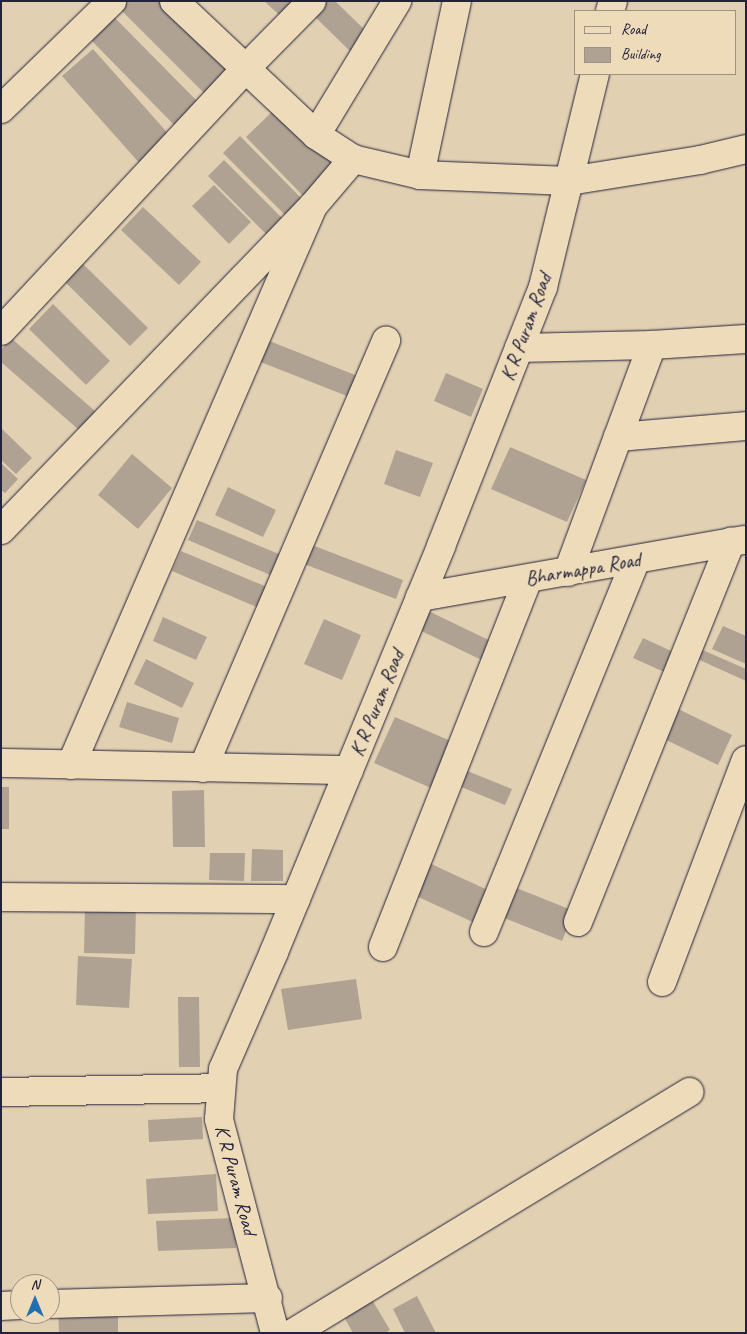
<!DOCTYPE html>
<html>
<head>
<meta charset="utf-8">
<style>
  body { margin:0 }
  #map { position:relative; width:747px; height:1334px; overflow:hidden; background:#e2d0b2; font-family:Caveat,sans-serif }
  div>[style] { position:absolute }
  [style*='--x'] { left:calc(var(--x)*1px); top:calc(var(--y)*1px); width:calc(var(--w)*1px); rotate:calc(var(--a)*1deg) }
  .building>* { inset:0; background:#afa292 }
  .roads { filter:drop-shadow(0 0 1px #22223b) drop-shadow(0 0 1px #22223b) }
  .street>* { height:28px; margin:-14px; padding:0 14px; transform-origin:14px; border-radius:14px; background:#eedbb9 }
  .secondary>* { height:28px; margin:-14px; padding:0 14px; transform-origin:14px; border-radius:14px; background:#eedbb9 }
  span { translate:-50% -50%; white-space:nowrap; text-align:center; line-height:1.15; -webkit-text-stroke:4.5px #eedbb9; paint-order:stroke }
  .street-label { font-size:20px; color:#22223b }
  .frame { position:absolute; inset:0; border:2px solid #22223b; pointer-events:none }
  .legend { position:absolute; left:574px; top:10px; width:162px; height:65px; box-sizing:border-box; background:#eedbb9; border:1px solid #9c9187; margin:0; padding:6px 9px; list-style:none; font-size:15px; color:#22223b }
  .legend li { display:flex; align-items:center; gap:10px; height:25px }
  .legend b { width:25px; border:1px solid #9c9187 }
  .north { position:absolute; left:10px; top:1274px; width:50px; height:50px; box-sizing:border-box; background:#eedbb9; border:1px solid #9c9187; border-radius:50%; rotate:0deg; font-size:14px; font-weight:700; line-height:20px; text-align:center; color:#22223b }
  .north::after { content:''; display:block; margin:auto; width:18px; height:22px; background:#1f6fb2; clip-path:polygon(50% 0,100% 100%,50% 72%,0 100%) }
</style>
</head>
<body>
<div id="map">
  <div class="building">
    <i style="clip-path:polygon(122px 1px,166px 1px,237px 72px,210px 99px,117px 6px)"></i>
    <i style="clip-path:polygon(264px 1px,305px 1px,286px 21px)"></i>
    <i style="clip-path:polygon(327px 1px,335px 1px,368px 33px,350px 51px,313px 15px)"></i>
    <i style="clip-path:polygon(114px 17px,204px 108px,180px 131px,90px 39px)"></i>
    <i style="clip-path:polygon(93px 49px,173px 139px,142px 166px,62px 76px)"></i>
    <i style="clip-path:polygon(278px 106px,341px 172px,309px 202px,246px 137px)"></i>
    <i style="clip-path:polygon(240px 136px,303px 200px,286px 216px,223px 153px)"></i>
    <i style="clip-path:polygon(224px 160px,287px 223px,271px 239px,208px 176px)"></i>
    <i style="clip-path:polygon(214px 185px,251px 222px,229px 244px,192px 206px)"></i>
    <i style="clip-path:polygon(143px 207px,201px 262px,179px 285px,121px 230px)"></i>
    <i style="clip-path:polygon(79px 260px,148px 328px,130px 346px,61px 278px)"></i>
    <i style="clip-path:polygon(53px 304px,110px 361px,86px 385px,29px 329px)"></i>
    <i style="clip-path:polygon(11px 338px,95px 411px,79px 430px,1px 362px,1px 350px)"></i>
    <i style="clip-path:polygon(267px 340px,360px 377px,352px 398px,258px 361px)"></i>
    <i style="clip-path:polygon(446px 373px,483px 389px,471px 417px,434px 401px)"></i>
    <i style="clip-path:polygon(1px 428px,32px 458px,16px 474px,1px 460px)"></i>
    <i style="clip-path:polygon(510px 447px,586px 480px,567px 522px,491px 489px)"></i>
    <i style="clip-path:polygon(396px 450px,433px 463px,420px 497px,384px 484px)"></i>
    <i style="clip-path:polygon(132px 454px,172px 488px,138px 529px,98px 495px)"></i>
    <i style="clip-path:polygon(1px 463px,18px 479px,5px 493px,1px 490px)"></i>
    <i style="clip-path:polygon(228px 487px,276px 510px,263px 537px,215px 515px)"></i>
    <i style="clip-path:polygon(197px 520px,291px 559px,282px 580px,188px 540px)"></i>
    <i style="clip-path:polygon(312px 545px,403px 580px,396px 599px,304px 564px)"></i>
    <i style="clip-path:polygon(181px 551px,274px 590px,266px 611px,172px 571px)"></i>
    <i style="clip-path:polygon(420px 607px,499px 645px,490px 664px,411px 626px)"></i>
    <i style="clip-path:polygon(163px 617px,207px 637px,196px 660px,153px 641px)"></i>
    <i style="clip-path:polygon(324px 619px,361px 635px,342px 680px,304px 664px)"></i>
    <i style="clip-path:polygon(723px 626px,746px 636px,746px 664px,712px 649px)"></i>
    <i style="clip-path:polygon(643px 638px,682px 656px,673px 676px,633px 658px)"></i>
    <i style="clip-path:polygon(698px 648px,746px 669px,746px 681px,693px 657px)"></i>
    <i style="clip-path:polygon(146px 659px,194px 683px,182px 708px,134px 684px)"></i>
    <i style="clip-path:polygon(127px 702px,179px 718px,172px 743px,119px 727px)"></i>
    <i style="clip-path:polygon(674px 707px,732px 735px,718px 765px,660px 737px)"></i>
    <i style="clip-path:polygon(395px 717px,460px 745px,440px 792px,374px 763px)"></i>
    <i style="clip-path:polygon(465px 770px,512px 789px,505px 805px,459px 786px)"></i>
    <i style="clip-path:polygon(1px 787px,9px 787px,9px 829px,1px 829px)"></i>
    <i style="clip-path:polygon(204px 790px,205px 847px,173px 847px,172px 791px)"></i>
    <i style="clip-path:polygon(252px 849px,283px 850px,283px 881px,251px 881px)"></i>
    <i style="clip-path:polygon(210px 853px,245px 853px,244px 881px,209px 880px)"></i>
    <i style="clip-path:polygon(429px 863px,492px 892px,477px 924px,414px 895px)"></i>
    <i style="clip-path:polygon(509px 885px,574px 911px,562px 941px,497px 915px)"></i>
    <i style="clip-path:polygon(85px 904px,136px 905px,135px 954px,84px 953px)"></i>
    <i style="clip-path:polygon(78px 956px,132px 959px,129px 1008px,76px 1005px)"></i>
    <i style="clip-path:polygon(356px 979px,362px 1019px,288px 1030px,281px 989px)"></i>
    <i style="clip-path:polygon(178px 997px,199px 997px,200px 1067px,179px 1067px)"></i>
    <i style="clip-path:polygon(202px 1117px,203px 1139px,149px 1142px,148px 1120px)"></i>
    <i style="clip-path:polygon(216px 1174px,218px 1211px,148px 1214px,146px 1179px)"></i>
    <i style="clip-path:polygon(235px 1218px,236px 1248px,158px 1251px,156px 1221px)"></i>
    <i style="clip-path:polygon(417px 1296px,436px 1333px,405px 1333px,393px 1309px)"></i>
    <i style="clip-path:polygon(371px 1298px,390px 1330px,385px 1333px,353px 1333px,343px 1315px)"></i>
    <i style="clip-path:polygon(118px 1306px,118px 1333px,59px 1333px,58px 1309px)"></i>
  </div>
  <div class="roads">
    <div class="street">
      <i style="--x:174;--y:1;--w:195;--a:43.3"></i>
      <i style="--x:316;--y:135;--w:44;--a:33"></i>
      <i style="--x:353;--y:159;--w:69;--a:13.4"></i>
      <i style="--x:420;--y:175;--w:149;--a:2.3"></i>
      <i style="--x:569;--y:181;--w:133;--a:-9.1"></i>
      <i style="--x:700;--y:160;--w:47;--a:-13.4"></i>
      <i style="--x:610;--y:11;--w:10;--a:-73"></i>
      <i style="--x:316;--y:135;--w:157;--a:-58.8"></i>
      <i style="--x:420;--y:175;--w:178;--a:-78"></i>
      <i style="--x:1;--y:331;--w:358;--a:-47"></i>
      <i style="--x:245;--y:69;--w:95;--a:-45.4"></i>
      <i style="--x:519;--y:348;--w:133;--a:-1.3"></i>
      <i style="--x:652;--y:345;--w:94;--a:-3.7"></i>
      <i style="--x:618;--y:437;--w:128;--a:-4.9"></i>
      <i style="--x:1;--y:530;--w:450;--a:-46.1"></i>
      <i style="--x:313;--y:206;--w:62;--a:-49.6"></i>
      <i style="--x:568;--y:572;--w:242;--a:-69.7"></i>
      <i style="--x:420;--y:597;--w:329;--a:-10"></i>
      <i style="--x:1;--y:763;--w:348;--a:1.2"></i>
      <i style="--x:71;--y:765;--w:609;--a:-66.59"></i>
      <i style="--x:203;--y:768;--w:465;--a:-66.8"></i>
      <i style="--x:1;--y:897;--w:295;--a:0.4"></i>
      <i style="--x:578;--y:922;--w:410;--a:-68.1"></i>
      <i style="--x:484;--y:932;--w:402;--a:-67.8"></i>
      <i style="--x:383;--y:947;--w:396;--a:-68.5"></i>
      <i style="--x:662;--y:982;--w:237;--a:-69.3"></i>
      <i style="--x:1;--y:1092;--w:219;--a:-1"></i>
      <i style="--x:50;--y:1304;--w:218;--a:-1.6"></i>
      <i style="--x:1;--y:1306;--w:19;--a:-3"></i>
      <i style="--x:275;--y:1333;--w:221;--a:-104.7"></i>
      <i style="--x:219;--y:1119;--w:50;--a:-85.4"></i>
      <i style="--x:223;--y:1069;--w:128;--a:-66.4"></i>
      <i style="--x:274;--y:952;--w:439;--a:-67.6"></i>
      <i style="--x:441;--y:546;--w:278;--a:-68.5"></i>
      <i style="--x:543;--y:287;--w:219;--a:-76.3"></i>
      <i style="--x:293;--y:1333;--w:464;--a:-31.3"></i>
    </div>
    <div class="secondary">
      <i style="--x:1;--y:109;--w:155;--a:-44.2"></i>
    </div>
  </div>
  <div class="street-label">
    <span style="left:526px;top:327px;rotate:-70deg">K R Puram Road</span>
    <span style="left:583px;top:569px;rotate:-10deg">Bharmappa Road</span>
    <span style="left:377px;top:703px;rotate:-68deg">K R Puram Road</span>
    <span style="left:236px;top:1180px;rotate:75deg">K R Puram Road</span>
  </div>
  <div class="frame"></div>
  <ul class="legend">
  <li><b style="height:6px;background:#eedbb9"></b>Road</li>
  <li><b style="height:14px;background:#afa292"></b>Building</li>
  </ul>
  <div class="north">N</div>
</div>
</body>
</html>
